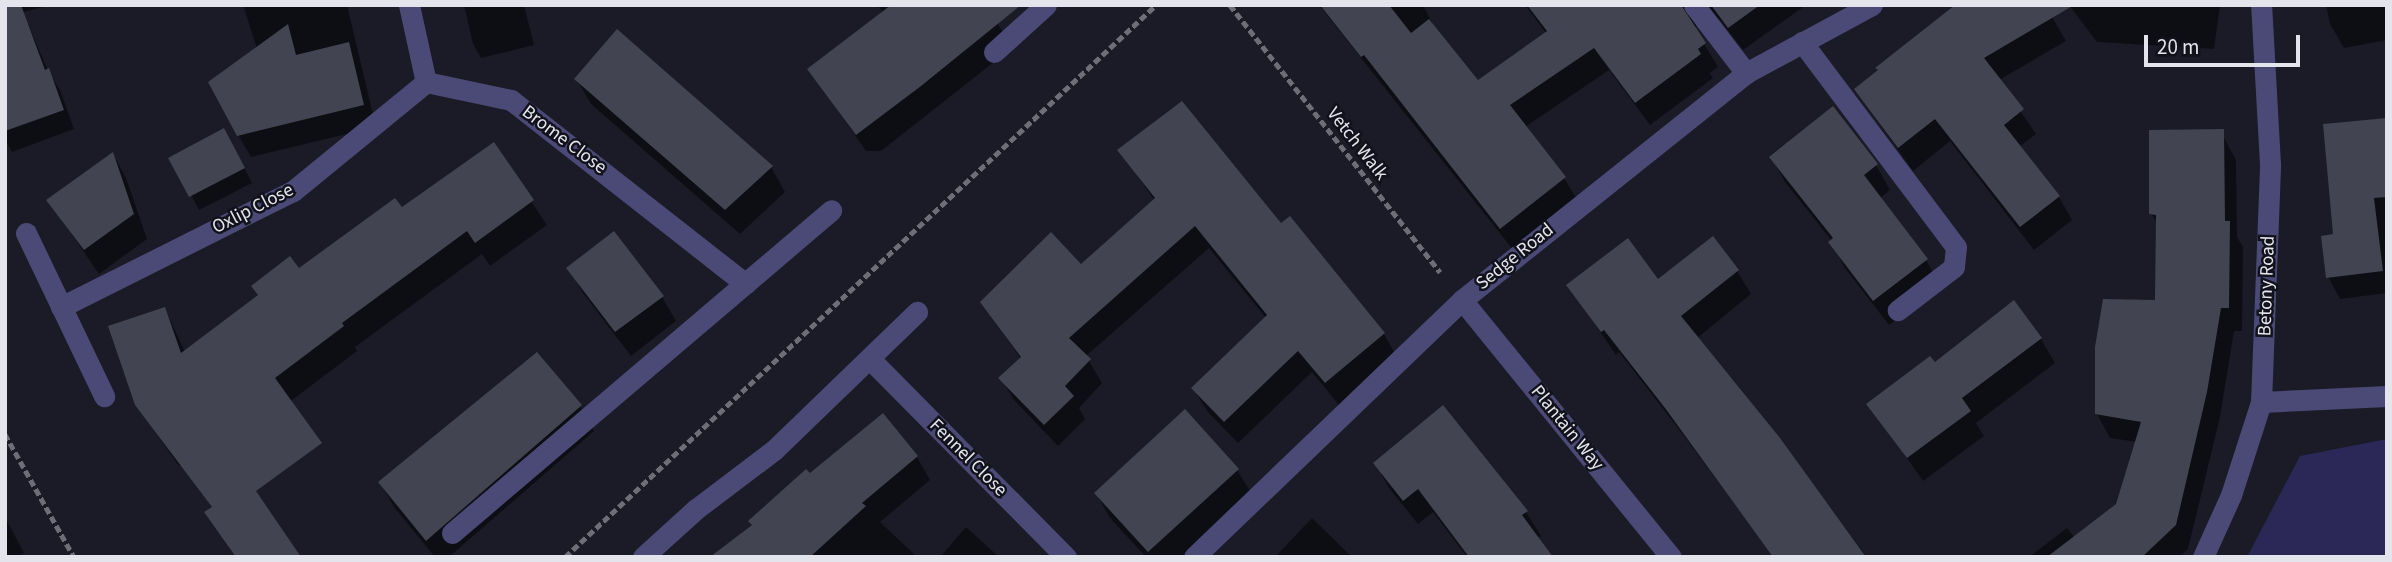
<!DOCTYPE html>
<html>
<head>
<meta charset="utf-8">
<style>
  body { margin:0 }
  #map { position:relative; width:2392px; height:562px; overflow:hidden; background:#1a1b26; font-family:"Source Sans 3",sans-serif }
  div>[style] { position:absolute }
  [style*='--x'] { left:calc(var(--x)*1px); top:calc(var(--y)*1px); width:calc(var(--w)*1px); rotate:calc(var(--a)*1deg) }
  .green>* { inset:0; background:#2b2858 }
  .shadow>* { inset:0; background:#0007 }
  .building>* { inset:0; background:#434451 }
  .path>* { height:4.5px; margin-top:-2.25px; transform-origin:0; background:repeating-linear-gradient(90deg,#6e6e78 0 7px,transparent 0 10.5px) }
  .minor>* { height:21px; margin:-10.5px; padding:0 10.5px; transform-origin:10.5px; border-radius:10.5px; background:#4b4a77 }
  span { translate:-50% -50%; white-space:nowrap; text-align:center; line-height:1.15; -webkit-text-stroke:5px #12121d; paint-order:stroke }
  .street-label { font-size:19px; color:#e4e4ec }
  .frame { position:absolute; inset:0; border:7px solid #e4e4ec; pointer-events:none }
  .scale { position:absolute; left:2144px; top:35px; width:156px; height:32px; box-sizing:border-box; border:4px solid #e4e4ec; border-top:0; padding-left:9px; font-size:21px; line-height:24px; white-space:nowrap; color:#e4e4ec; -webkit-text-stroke:5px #12121d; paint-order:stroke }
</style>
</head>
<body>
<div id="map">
  <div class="green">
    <i style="clip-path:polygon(2387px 439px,2387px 557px,2247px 557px,2300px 456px)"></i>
  </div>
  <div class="shadow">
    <i style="clip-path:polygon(5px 5px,52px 5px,23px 12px,48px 71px,60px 90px,74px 129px,12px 152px,5px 140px)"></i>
    <i style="clip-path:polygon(243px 5px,347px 5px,376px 127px,251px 157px,238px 135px,257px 49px)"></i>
    <i style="clip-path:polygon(464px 5px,524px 5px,534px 45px,481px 58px,473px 44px)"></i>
    <i style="clip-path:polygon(877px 5px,985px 5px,1013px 47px,881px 151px,866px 151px,809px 69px,884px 13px)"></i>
    <i style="clip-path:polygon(1319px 5px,1423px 5px,1436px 30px,1478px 82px,1546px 33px,1525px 5px,1806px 5px,1743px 50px,1720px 20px,1713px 16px,1700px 18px,1695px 29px,1718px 67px,1710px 73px,1713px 78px,1650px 125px,1609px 70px,1525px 127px,1564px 178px,1578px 201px,1514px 251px)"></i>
    <i style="clip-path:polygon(2045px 5px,2066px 41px,1999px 80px,2036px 134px,2019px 147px,2059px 197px,2072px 220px,2034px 250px,1950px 141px,1913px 171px,1856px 90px)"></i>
    <i style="clip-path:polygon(2069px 5px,2220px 5px,2214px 49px,2097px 42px)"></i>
    <i style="clip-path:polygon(2326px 5px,2387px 5px,2387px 40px,2344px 48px,2330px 24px)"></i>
    <i style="clip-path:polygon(577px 80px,771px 167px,785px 192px,740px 234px,591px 104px)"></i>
    <i style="clip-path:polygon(2387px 120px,2387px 293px,2340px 299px,2328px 277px,2335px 236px)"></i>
    <i style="clip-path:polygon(2223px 136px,2236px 160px,2237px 237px,2243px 247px,2242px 331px,2234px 331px,2220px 417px,2188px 549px,2180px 557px,2029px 557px,2067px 528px,2075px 538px,2118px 505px,2137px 442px,2110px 438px,2097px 414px,2157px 302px,2158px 225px,2151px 213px)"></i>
    <i style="clip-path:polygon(232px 144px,252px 183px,199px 210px,171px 158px)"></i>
    <i style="clip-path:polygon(493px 145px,547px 225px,490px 266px,482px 254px,355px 347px,357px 351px,275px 413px,179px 466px,136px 404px,165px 309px,185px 352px,259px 296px,401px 209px)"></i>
    <i style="clip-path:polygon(1120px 151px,1280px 225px,1289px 218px,1384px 334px,1397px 357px,1339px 405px,1312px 372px,1238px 443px,1207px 411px,1193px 388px,1266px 318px,1209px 248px,1086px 356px,1102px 383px,1079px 408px,1085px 419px,1058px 446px,1014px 400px,1001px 378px,1021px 359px,982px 302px,1081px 266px,1155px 201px)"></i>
    <i style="clip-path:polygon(113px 154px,126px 178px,147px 239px,99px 274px,49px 201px)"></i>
    <i style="clip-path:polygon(1771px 157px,1876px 165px,1890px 190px,1879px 199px,1926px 260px,1940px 285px,1889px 325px,1844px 267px,1832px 241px,1785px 182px)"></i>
    <i style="clip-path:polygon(569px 268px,662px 297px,676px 321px,631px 356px,583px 293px)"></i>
    <i style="clip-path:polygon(1737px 271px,1751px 294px,1696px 339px,1735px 382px,1867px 557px,1774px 557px,1681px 432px,1619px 352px,1616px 355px,1569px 286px,1658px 281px)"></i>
    <i style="clip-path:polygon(2041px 339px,2055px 363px,1976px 423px,1984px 436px,1923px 481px,1869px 404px,1934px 364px)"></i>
    <i style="clip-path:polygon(580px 406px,594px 431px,449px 557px,435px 557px,394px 507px,380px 482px)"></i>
    <i style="clip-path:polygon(882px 416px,917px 457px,930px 480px,880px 522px,917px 557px,713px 557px)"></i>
    <i style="clip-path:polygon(1375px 463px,1526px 512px,1541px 536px,1537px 538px,1551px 557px,1467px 557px,1433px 512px,1418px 524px,1389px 488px)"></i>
    <i style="clip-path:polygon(1237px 470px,1252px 494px,1184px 557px,1146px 557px,1110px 518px,1096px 493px)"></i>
    <i style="clip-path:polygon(5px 517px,24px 553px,17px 557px,5px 557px)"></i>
    <i style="clip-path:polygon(1312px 518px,1352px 557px,1275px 557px)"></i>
    <i style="clip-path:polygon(966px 527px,999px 557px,940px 557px)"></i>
  </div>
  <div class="building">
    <i style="clip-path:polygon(5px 5px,21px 5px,45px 70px,49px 68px,64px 110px,5px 131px)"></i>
    <i style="clip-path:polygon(891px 5px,1021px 5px,921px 86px,856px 135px,807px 69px)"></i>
    <i style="clip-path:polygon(1320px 5px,1389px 5px,1411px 33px,1429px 19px,1478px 80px,1547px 31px,1527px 5px,1681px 5px,1706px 43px,1698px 49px,1701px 54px,1635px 103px,1594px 48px,1510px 105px,1566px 177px,1500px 229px,1364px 55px,1361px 57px)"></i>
    <i style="clip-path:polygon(1711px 5px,1760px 5px,1728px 28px)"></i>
    <i style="clip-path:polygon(1955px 5px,2074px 5px,1984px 58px,2024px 109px,2004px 125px,2060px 196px,2020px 227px,1935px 119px,1898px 148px,1854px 89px,1878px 70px,1875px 68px)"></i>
    <i style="clip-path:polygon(288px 24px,296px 55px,349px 42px,364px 105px,237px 136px,208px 82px)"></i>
    <i style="clip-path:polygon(617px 29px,773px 166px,725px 210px,574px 79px)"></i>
    <i style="clip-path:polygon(1182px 101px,1281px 223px,1290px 216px,1385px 333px,1325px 383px,1298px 351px,1224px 422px,1191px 388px,1267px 315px,1195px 226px,1069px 338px,1091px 359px,1065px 386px,1074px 396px,1044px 425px,998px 378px,1021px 357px,980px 302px,1051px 232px,1081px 264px,1155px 198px,1117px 150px)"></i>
    <i style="clip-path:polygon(1833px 106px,1878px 164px,1864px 175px,1928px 259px,1873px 301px,1828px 242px,1833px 238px,1769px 157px)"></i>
    <i style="clip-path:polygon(2387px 118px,2387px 197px,2374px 198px,2383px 271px,2326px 278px,2321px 236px,2333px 234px,2323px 124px)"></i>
    <i style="clip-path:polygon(224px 128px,245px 168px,189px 197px,168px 158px)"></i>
    <i style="clip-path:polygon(2224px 129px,2225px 221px,2230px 221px,2229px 308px,2221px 308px,2207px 392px,2176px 525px,2142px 557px,2047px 557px,2116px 504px,2141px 422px,2095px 414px,2095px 347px,2103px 299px,2155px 300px,2156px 215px,2149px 214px,2149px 130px)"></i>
    <i style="clip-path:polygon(494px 142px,534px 200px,475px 243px,467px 231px,342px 323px,344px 326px,275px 378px,322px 443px,256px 491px,301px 557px,236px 557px,204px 512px,212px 507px,135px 405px,108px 326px,165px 307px,181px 353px,258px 295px,251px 286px,290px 256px,299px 268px,395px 198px,402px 207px)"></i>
    <i style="clip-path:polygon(113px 152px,134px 214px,84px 250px,46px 200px)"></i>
    <i style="clip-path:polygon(614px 231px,664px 296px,615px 332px,566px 268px)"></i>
    <i style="clip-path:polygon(1713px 236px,1739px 270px,1681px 316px,1780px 438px,1866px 557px,1773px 557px,1665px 408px,1604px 330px,1601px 332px,1566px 285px,1628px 238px,1658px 279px)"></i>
    <i style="clip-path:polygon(2014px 300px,2042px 338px,1962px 398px,1971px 411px,1907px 458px,1866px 404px,1930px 356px,1935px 362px)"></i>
    <i style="clip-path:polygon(537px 352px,582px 405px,426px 541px,378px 482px)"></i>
    <i style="clip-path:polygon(1443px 405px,1528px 511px,1522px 515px,1553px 557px,1469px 557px,1418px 489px,1403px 501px,1373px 463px)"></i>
    <i style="clip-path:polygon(1185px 409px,1239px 469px,1148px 552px,1094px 493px)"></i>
    <i style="clip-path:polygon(883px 413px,918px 456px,862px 503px,866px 506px,810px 557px,710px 557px,752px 525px,748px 521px,806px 469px,810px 473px)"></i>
  </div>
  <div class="path">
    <i style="--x:1230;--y:5;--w:340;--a:51.8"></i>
    <i style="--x:5;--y:434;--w:141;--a:60.7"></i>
    <i style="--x:565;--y:557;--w:809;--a:-43.05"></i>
  </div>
  <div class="minor">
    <i style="--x:409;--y:5;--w:79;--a:77.6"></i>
    <i style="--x:1694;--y:5;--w:86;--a:52.6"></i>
    <i style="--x:1802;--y:42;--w:256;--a:53.1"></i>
    <i style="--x:1956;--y:247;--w:20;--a:96"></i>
    <i style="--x:1954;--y:267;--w:71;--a:142.5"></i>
    <i style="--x:994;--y:52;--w:70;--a:-42.1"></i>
    <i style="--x:426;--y:82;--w:87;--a:12"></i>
    <i style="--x:511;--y:100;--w:298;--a:38.1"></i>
    <i style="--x:26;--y:233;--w:181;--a:64.4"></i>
    <i style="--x:1462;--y:300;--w:331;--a:50.9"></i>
    <i style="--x:61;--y:307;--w:259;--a:-26.6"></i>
    <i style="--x:293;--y:191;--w:172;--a:-39.3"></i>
    <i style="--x:870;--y:359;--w:279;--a:45.3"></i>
    <i style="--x:2261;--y:402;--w:126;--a:-2.7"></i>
    <i style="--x:452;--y:533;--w:498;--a:-40.4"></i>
    <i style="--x:643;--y:557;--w:72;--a:-42.2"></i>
    <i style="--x:696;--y:509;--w:98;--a:-37.1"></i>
    <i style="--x:774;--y:450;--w:199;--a:-44"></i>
    <i style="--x:1194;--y:557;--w:371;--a:-43.8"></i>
    <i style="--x:1462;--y:300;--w:364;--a:-38.6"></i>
    <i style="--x:1746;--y:73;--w:143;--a:-28.4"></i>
    <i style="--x:2203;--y:557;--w:68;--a:-65.7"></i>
    <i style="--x:2231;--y:495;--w:98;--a:-72.1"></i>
    <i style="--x:2261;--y:402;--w:238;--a:-87.8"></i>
    <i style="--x:2270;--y:164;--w:159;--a:-93.2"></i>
  </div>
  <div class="street-label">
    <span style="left:564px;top:140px;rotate:37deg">Brome Close</span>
    <span style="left:1357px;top:144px;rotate:52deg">Vetch Walk</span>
    <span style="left:253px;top:209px;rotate:-27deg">Oxlip Close</span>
    <span style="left:1515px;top:257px;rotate:-39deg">Sedge Road</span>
    <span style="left:2267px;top:286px;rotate:-88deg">Betony Road</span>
    <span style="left:1567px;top:428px;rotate:51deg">Plantain Way</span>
    <span style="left:968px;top:458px;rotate:45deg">Fennel Close</span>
  </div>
  <div class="frame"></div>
  <div class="scale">20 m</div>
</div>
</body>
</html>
